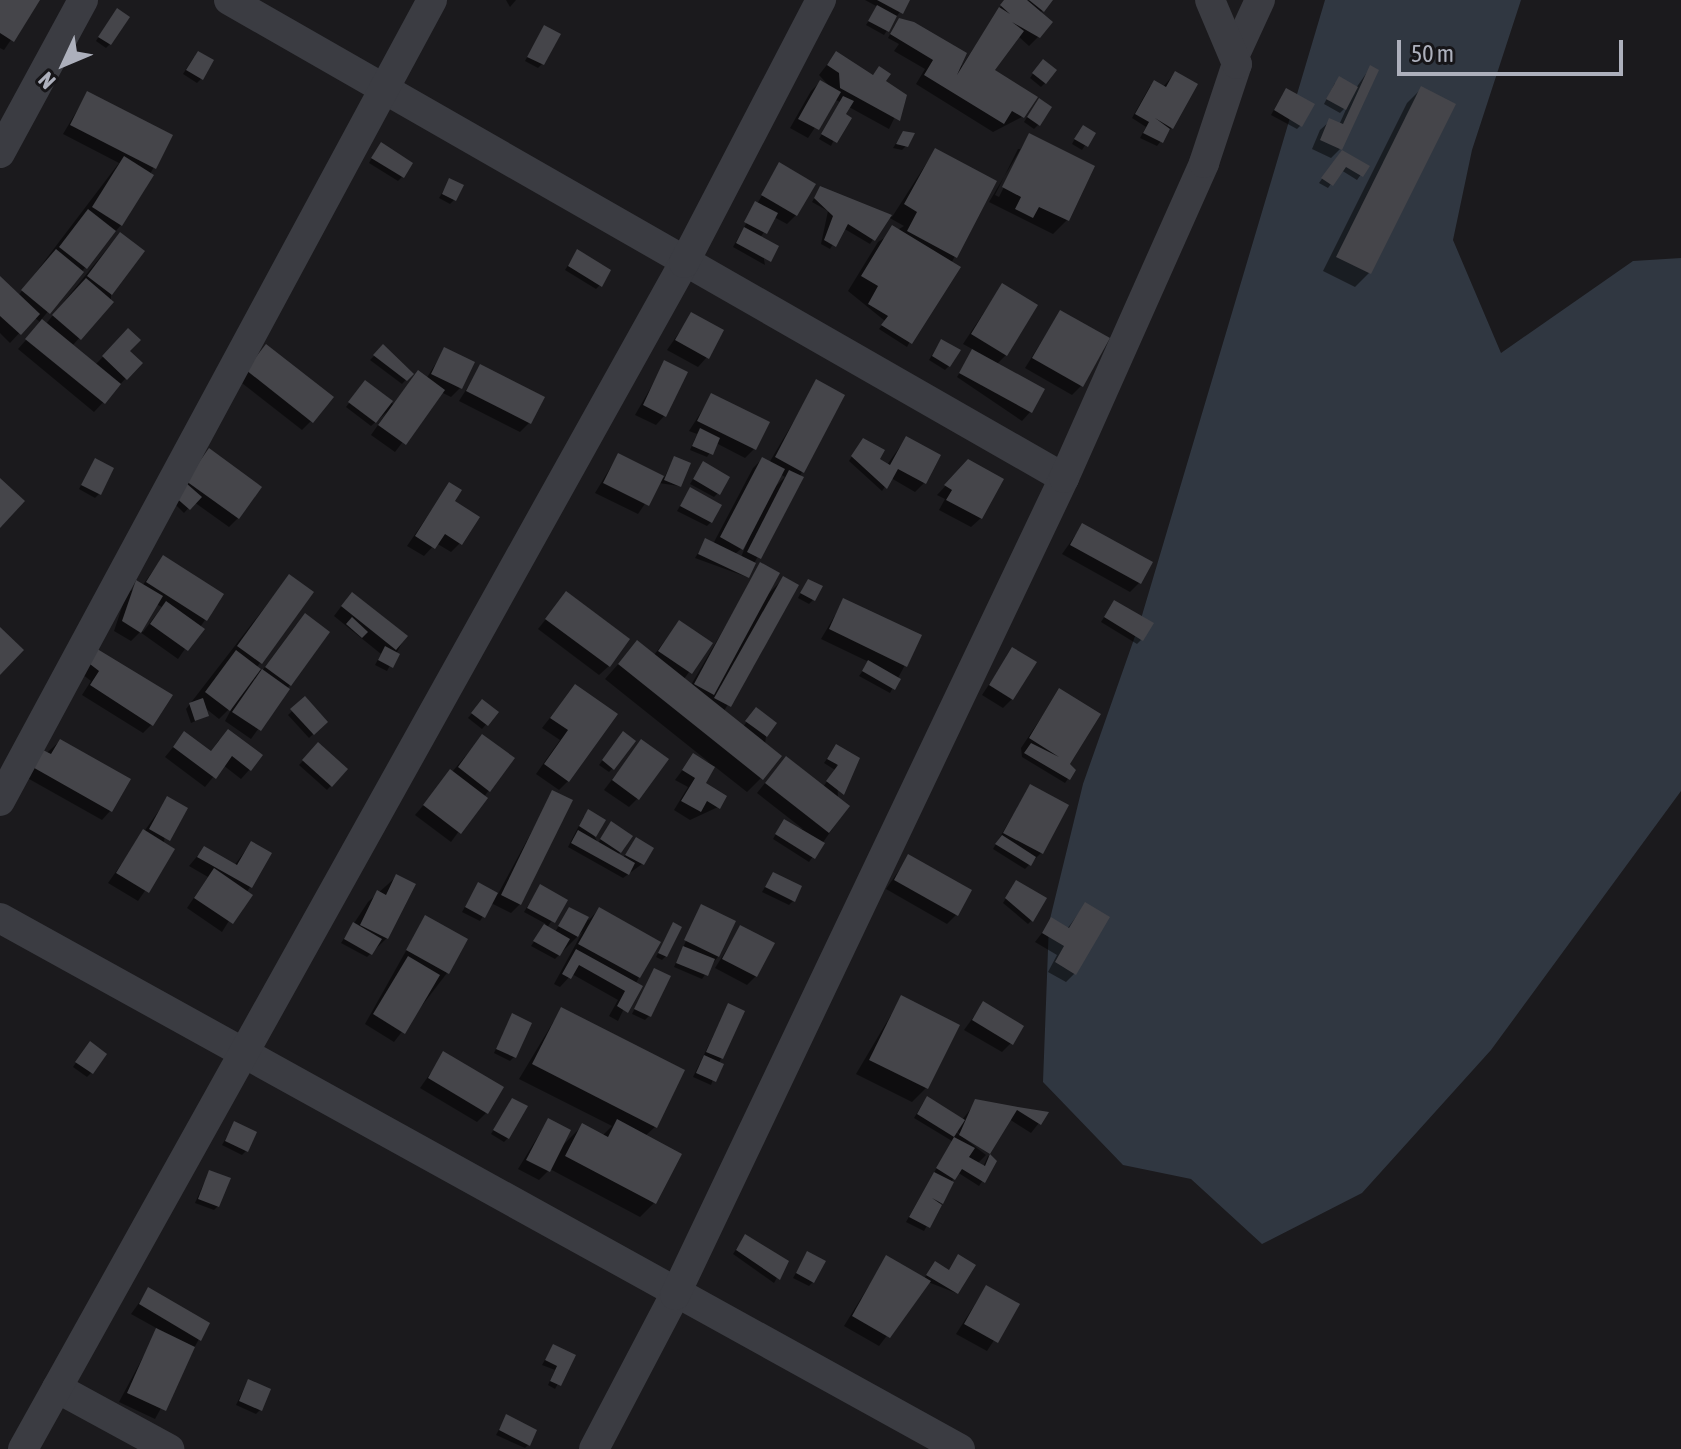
<!DOCTYPE html>
<html>
<head>
<meta charset="utf-8">
<style>
  body { margin:0 }
  #map { position:relative; width:1681px; height:1449px; overflow:hidden; background:#1b1a1d; font-family:"Asap Condensed",sans-serif }
  div>[style] { position:absolute }
  [style*='--x'] { left:calc(var(--x)*1px); top:calc(var(--y)*1px); width:calc(var(--w)*1px); rotate:calc(var(--a)*1deg) }
  .water>* { inset:0; background:#303741 }
  .shadow>* { inset:0; background:#0007 }
  .building>* { inset:0; background:#45454a }
  .minor>* { height:30px; margin:-15px; padding:0 15px; transform-origin:15px; border-radius:15px; background:#3b3c42 }
  span { translate:-50% -50%; white-space:nowrap; text-align:center; line-height:1.15; -webkit-text-stroke:8px #161518; paint-order:stroke }
  .north { position:absolute; left:24px; top:24px; width:80px; height:80px; -webkit-text-stroke:6px #161518; paint-order:stroke; rotate:226deg; font-size:22px; font-weight:700; line-height:32px; text-align:center; color:#adb0bc }
  .north::after { content:''; display:block; margin:auto; width:28px; height:36px; background:#adb0bc; clip-path:polygon(50% 0,100% 100%,50% 72%,0 100%) }
  .scale { position:absolute; left:1397px; top:40px; width:226px; height:36px; box-sizing:border-box; border:4px solid #adb0bc; border-top:0; padding-left:10px; font-size:24px; line-height:28px; white-space:nowrap; color:#adb0bc; -webkit-text-stroke:6px #161518; paint-order:stroke }
</style>
</head>
<body>
<div id="map">
  <div class="water">
    <i style="clip-path:polygon(1325px 0,1521px 0,1472px 150px,1453px 240px,1501px 353px,1633px 261px,1681px 258px,1681px 791px,1491px 1050px,1362px 1193px,1262px 1244px,1191px 1179px,1123px 1165px,1043px 1082px,1049px 923px,1083px 784px,1140px 622px)"></i>
  </div>
  <div class="shadow">
    <i style="clip-path:polygon(0 0,38px 0,4px 50px,0 48px)"></i>
    <i style="clip-path:polygon(506px 0,516px 0,510px 7px)"></i>
    <i style="clip-path:polygon(865px 0,908px 0,884px 35px,866px 25px,878px 7px)"></i>
    <i style="clip-path:polygon(1005px 0,1050px 1px,1040px 13px,1038px 37px,1029px 46px,1018px 36px,992px 71px,1022px 117px,993px 132px,916px 84px,925px 69px,894px 51px,899px 44px,888px 38px,895px 25px,962px 66px)"></i>
    <i style="clip-path:polygon(113px 15px,110px 44px,106px 48px,96px 41px)"></i>
    <i style="clip-path:polygon(544px 28px,542px 64px,538px 68px,525px 61px)"></i>
    <i style="clip-path:polygon(836px 53px,871px 77px,879px 69px,883px 82px,905px 96px,889px 129px,849px 107px,831px 146px,819px 139px,840px 102px,834px 99px,808px 138px,790px 128px,811px 91px,820px 82px,831px 88px,819px 75px)"></i>
    <i style="clip-path:polygon(194px 57px,201px 79px,197px 83px,183px 74px)"></i>
    <i style="clip-path:polygon(1039px 65px,1045px 83px,1041px 87px,1030px 78px)"></i>
    <i style="clip-path:polygon(1370px 68px,1340px 149px,1331px 158px,1312px 149px,1320px 130px,1330px 121px,1339px 125px,1348px 105px,1340px 113px,1324px 104px,1335px 83px,1356px 88px)"></i>
    <i style="clip-path:polygon(1175px 73px,1172px 127px,1157px 146px,1140px 138px,1146px 127px,1132px 118px,1150px 86px,1163px 87px)"></i>
    <i style="clip-path:polygon(1421px 89px,1369px 273px,1355px 287px,1323px 271px,1407px 103px)"></i>
    <i style="clip-path:polygon(87px 94px,154px 167px,121px 225px,40px 321px,45px 325px,111px 244px,111px 303px,72px 346px,95px 365px,128px 331px,126px 378px,94px 412px,18px 349px,41px 323px,34px 317px,10px 343px,0 333px,0 279px,18px 296px,119px 163px,63px 134px)"></i>
    <i style="clip-path:polygon(1283px 94px,1301px 125px,1297px 129px,1271px 115px)"></i>
    <i style="clip-path:polygon(1035px 105px,1038px 125px,1034px 129px,1024px 122px)"></i>
    <i style="clip-path:polygon(1079px 131px,1093px 133px,1082px 150px,1072px 144px)"></i>
    <i style="clip-path:polygon(evenodd,1029px 135px,1067px 220px,1053px 234px,989px 202px,1029px 135px,1018px 149px,1023px 149px,999px 197px,995px 195px,1018px 149px)"></i>
    <i style="clip-path:polygon(900px 137px,906px 146px,902px 150px,893px 148px)"></i>
    <i style="clip-path:polygon(377px 149px,402px 177px,398px 181px,369px 163px)"></i>
    <i style="clip-path:polygon(935px 150px,955px 256px,907px 347px,879px 329px,885px 321px,848px 291px,878px 242px,904px 226px,888px 217px,870px 244px,843px 228px,830px 249px,821px 244px,828px 211px,812px 202px,820px 188px,892px 217px)"></i>
    <i style="clip-path:polygon(1341px 152px,1367px 166px,1357px 180px,1341px 170px,1328px 188px,1319px 183px)"></i>
    <i style="clip-path:polygon(779px 165px,796px 215px,787px 224px,774px 217px,760px 238px,765px 265px,733px 247px)"></i>
    <i style="clip-path:polygon(450px 180px,454px 200px,450px 204px,439px 198px)"></i>
    <i style="clip-path:polygon(574px 256px,600px 285px,596px 289px,565px 270px)"></i>
    <i style="clip-path:polygon(1002px 285px,1006px 355px,996px 365px,1031px 411px,1022px 421px,957px 377px,974px 350px,963px 344px)"></i>
    <i style="clip-path:polygon(1060px 312px,1081px 386px,1072px 395px,1025px 368px)"></i>
    <i style="clip-path:polygon(692px 314px,707px 357px,698px 367px,667px 350px)"></i>
    <i style="clip-path:polygon(938px 345px,949px 366px,945px 370px,929px 360px)"></i>
    <i style="clip-path:polygon(267px 346px,311px 421px,302px 430px,238px 380px)"></i>
    <i style="clip-path:polygon(383px 347px,411px 374px,402px 384px,370px 360px)"></i>
    <i style="clip-path:polygon(445px 349px,460px 388px,451px 397px,441px 392px,395px 452px,371px 435px,387px 412px,371px 426px,346px 407px,366px 382px,393px 404px,418px 373px,426px 379px)"></i>
    <i style="clip-path:polygon(665px 363px,665px 415px,656px 425px,635px 415px)"></i>
    <i style="clip-path:polygon(481px 366px,529px 423px,520px 432px,459px 401px)"></i>
    <i style="clip-path:polygon(evenodd,817px 382px,802px 472px,747px 577px,695px 558px,706px 540px,713px 544px,753px 468px,762px 459px,769px 463px,817px 382px,780px 474px,785px 477px,774px 488px,780px 474px,817px 382px,760px 512px,741px 557px,735px 554px,741px 549px,760px 512px)"></i>
    <i style="clip-path:polygon(712px 395px,754px 449px,745px 458px,716px 443px,707px 457px,690px 450px,697px 434px,689px 431px)"></i>
    <i style="clip-path:polygon(906px 438px,924px 483px,915px 492px,891px 478px,882px 491px,849px 461px,859px 445px,887px 465px)"></i>
    <i style="clip-path:polygon(618px 455px,664px 478px,674px 458px,679px 486px,659px 483px,638px 514px,595px 493px)"></i>
    <i style="clip-path:polygon(200px 460px,238px 518px,229px 527px,194px 502px,184px 513px,172px 501px)"></i>
    <i style="clip-path:polygon(968px 462px,981px 518px,971px 527px,939px 510px,945px 499px,937px 495px)"></i>
    <i style="clip-path:polygon(703px 463px,718px 493px,714px 497px,690px 484px)"></i>
    <i style="clip-path:polygon(92px 465px,99px 494px,95px 498px,79px 489px)"></i>
    <i style="clip-path:polygon(449px 485px,460px 543px,451px 552px,436px 543px,424px 556px,407px 546px)"></i>
    <i style="clip-path:polygon(690px 490px,711px 522px,707px 526px,677px 511px)"></i>
    <i style="clip-path:polygon(1082px 526px,1140px 582px,1130px 592px,1062px 554px)"></i>
    <i style="clip-path:polygon(evenodd,163px 557px,205px 620px,178px 659px,140px 632px,131px 641px,114px 631px,127px 592px,142px 586px,163px 557px,156px 604px,162px 607px,143px 632px,140px 630px,156px 604px)"></i>
    <i style="clip-path:polygon(761px 565px,768px 594px,784px 578px,797px 586px,724px 711px,743px 727px,752px 714px,766px 736px,761px 778px,747px 792px,714px 766px,703px 783px,718px 807px,690px 820px,674px 810px,688px 787px,675px 780px,693px 756px,710px 763px,605px 679px,638px 642px,654px 655px,679px 622px,710px 643px,684px 679px,691px 685px)"></i>
    <i style="clip-path:polygon(289px 576px,311px 593px,257px 667px,262px 671px,296px 625px,328px 632px,251px 739px,225px 721px,234px 704px,219px 719px,204px 707px,207px 716px,191px 723px,186px 709px)"></i>
    <i style="clip-path:polygon(805px 585px,813px 600px,809px 604px,798px 598px)"></i>
    <i style="clip-path:polygon(566px 594px,609px 666px,599px 675px,538px 629px)"></i>
    <i style="clip-path:polygon(844px 600px,905px 665px,890px 693px,859px 676px,869px 662px,821px 639px)"></i>
    <i style="clip-path:polygon(1114px 602px,1141px 640px,1137px 644px,1101px 622px)"></i>
    <i style="clip-path:polygon(343px 604px,405px 637px,387px 671px,375px 665px,381px 654px,334px 616px)"></i>
    <i style="clip-path:polygon(94px 650px,152px 724px,143px 733px,82px 695px,91px 681px,78px 671px)"></i>
    <i style="clip-path:polygon(1012px 650px,1012px 699px,1003px 708px,982px 695px)"></i>
    <i style="clip-path:polygon(575px 686px,568px 781px,559px 790px,536px 774px,560px 740px,542px 728px)"></i>
    <i style="clip-path:polygon(1059px 691px,1067px 766px,1074px 770px,1065px 783px,1022px 757px,1021px 748px)"></i>
    <i style="clip-path:polygon(305px 699px,326px 722px,309px 738px,288px 715px)"></i>
    <i style="clip-path:polygon(478px 706px,496px 713px,482px 729px,468px 718px)"></i>
    <i style="clip-path:polygon(184px 734px,210px 753px,219px 740px,250px 769px,241px 779px,223px 765px,205px 787px,165px 757px)"></i>
    <i style="clip-path:polygon(482px 737px,489px 790px,451px 842px,415px 815px)"></i>
    <i style="clip-path:polygon(619px 738px,613px 768px,609px 772px,599px 765px)"></i>
    <i style="clip-path:polygon(60px 741px,111px 810px,102px 820px,22px 775px)"></i>
    <i style="clip-path:polygon(641px 742px,638px 798px,629px 807px,604px 790px)"></i>
    <i style="clip-path:polygon(319px 744px,346px 769px,327px 790px,299px 765px)"></i>
    <i style="clip-path:polygon(836px 746px,838px 799px,848px 807px,809px 862px,773px 839px,781px 825px,803px 829px,757px 793px,777px 768px,823px 787px,835px 770px,824px 763px)"></i>
    <i style="clip-path:polygon(1030px 786px,1041px 853px,1025px 869px,993px 849px)"></i>
    <i style="clip-path:polygon(553px 792px,520px 904px,511px 913px,491px 903px,480px 921px,462px 912px,478px 884px,498px 894px)"></i>
    <i style="clip-path:polygon(167px 799px,164px 844px,173px 850px,138px 901px,108px 883px)"></i>
    <i style="clip-path:polygon(584px 816px,598px 843px,608px 828px,630px 836px,618px 855px,623px 858px,636px 839px,651px 849px,642px 864px,623px 878px,568px 847px)"></i>
    <i style="clip-path:polygon(251px 843px,250px 887px,222px 932px,187px 908px,208px 877px,189px 866px,204px 848px,234px 866px)"></i>
    <i style="clip-path:polygon(909px 856px,956px 915px,947px 924px,886px 889px)"></i>
    <i style="clip-path:polygon(773px 874px,793px 901px,789px 905px,762px 892px)"></i>
    <i style="clip-path:polygon(396px 877px,387px 938px,367px 957px,341px 943px,368px 902px)"></i>
    <i style="clip-path:polygon(1016px 882px,1031px 921px,1028px 924px,1003px 903px)"></i>
    <i style="clip-path:polygon(540px 886px,565px 900px,547px 928px,555px 932px,569px 909px,589px 920px,599px 909px,639px 977px,618px 1021px,609px 1016px,618px 1000px,572px 974px,560px 987px,554px 984px,583px 931px,555px 959px,531px 946px,546px 924px,524px 912px)"></i>
    <i style="clip-path:polygon(1085px 905px,1075px 973px,1066px 982px,1048px 972px,1057px 955px,1035px 942px,1052px 920px,1067px 929px)"></i>
    <i style="clip-path:polygon(702px 906px,722px 951px,702px 979px,674px 967px)"></i>
    <i style="clip-path:polygon(425px 917px,447px 973px,394px 1042px,365px 1024px)"></i>
    <i style="clip-path:polygon(674px 924px,666px 956px,662px 960px,656px 957px)"></i>
    <i style="clip-path:polygon(741px 927px,756px 976px,747px 985px,715px 968px)"></i>
    <i style="clip-path:polygon(654px 971px,649px 1016px,645px 1020px,632px 1014px)"></i>
    <i style="clip-path:polygon(901px 998px,926px 1088px,912px 1102px,856px 1074px)"></i>
    <i style="clip-path:polygon(983px 1004px,1011px 1043px,1002px 1052px,964px 1030px)"></i>
    <i style="clip-path:polygon(728px 1006px,721px 1058px,711px 1085px,693px 1077px)"></i>
    <i style="clip-path:polygon(561px 1009px,655px 1127px,645px 1136px,654px 1203px,640px 1217px,550px 1169px,539px 1180px,518px 1169px,548px 1120px,563px 1145px,582px 1126px,602px 1136px,612px 1126px,519px 1079px)"></i>
    <i style="clip-path:polygon(512px 1016px,514px 1057px,510px 1061px,494px 1053px)"></i>
    <i style="clip-path:polygon(86px 1048px,91px 1073px,87px 1077px,73px 1067px)"></i>
    <i style="clip-path:polygon(444px 1054px,486px 1113px,477px 1122px,420px 1088px)"></i>
    <i style="clip-path:polygon(512px 1100px,508px 1138px,504px 1142px,491px 1134px)"></i>
    <i style="clip-path:polygon(976px 1102px,1046px 1114px,1031px 1133px,1009px 1119px,989px 1151px,951px 1128px,986px 1155px,977px 1164px,983px 1167px,988px 1156px,995px 1162px,979px 1186px,957px 1172px,924px 1231px,906px 1222px,952px 1141px,914px 1118px,923px 1103px,962px 1120px)"></i>
    <i style="clip-path:polygon(235px 1123px,246px 1151px,242px 1155px,222px 1145px)"></i>
    <i style="clip-path:polygon(209px 1172px,218px 1206px,214px 1210px,195px 1203px)"></i>
    <i style="clip-path:polygon(745px 1236px,786px 1262px,774px 1283px,733px 1254px)"></i>
    <i style="clip-path:polygon(807px 1254px,813px 1282px,809px 1286px,793px 1278px)"></i>
    <i style="clip-path:polygon(886px 1258px,924px 1279px,931px 1268px,956px 1293px,928px 1282px,879px 1346px,844px 1326px)"></i>
    <i style="clip-path:polygon(986px 1287px,1017px 1305px,987px 1351px,956px 1334px)"></i>
    <i style="clip-path:polygon(149px 1289px,199px 1339px,155px 1419px,119px 1402px,158px 1329px,131px 1314px)"></i>
    <i style="clip-path:polygon(553px 1346px,573px 1356px,555px 1389px,548px 1385px,555px 1370px,542px 1365px)"></i>
    <i style="clip-path:polygon(248px 1381px,260px 1410px,256px 1414px,236px 1405px)"></i>
    <i style="clip-path:polygon(506px 1417px,529px 1444px,525px 1448px,496px 1435px)"></i>
  </div>
  <div class="building">
    <i style="clip-path:polygon(0 0,40px 0,14px 42px,0 33px)"></i>
    <i style="clip-path:polygon(877px 0,910px 0,903px 14px)"></i>
    <i style="clip-path:polygon(1004px 0,1027px 0,1053px 22px,1040px 38px,1012px 22px,1024px 31px,995px 70px,1038px 97px,1024px 118px,1012px 111px,1004px 124px,924px 75px,933px 60px,890px 34px,899px 18px,914px 22px,967px 53px,957px 75px,999px 7px,1010px 14px,1000px 5px)"></i>
    <i style="clip-path:polygon(1029px 0,1053px 0,1044px 12px)"></i>
    <i style="clip-path:polygon(877px 5px,897px 16px,889px 32px,868px 21px)"></i>
    <i style="clip-path:polygon(117px 8px,130px 17px,111px 45px,98px 37px)"></i>
    <i style="clip-path:polygon(544px 25px,561px 34px,544px 65px,527px 57px)"></i>
    <i style="clip-path:polygon(198px 51px,214px 60px,203px 80px,186px 70px)"></i>
    <i style="clip-path:polygon(836px 51px,873px 75px,879px 66px,891px 74px,886px 81px,907px 95px,900px 121px,840px 88px,839px 73px,827px 65px)"></i>
    <i style="clip-path:polygon(1043px 59px,1057px 70px,1046px 84px,1032px 73px)"></i>
    <i style="clip-path:polygon(1370px 65px,1379px 70px,1342px 150px,1320px 140px,1329px 118px,1343px 124px)"></i>
    <i style="clip-path:polygon(1175px 71px,1198px 84px,1173px 129px,1155px 118px,1170px 129px,1163px 143px,1143px 133px,1149px 122px,1135px 114px,1154px 80px,1166px 87px)"></i>
    <i style="clip-path:polygon(1339px 76px,1358px 87px,1346px 110px,1326px 99px)"></i>
    <i style="clip-path:polygon(820px 80px,841px 92px,819px 130px,798px 119px)"></i>
    <i style="clip-path:polygon(1421px 86px,1456px 104px,1371px 274px,1336px 257px)"></i>
    <i style="clip-path:polygon(1286px 88px,1315px 104px,1302px 127px,1274px 110px)"></i>
    <i style="clip-path:polygon(87px 91px,173px 135px,156px 169px,70px 125px)"></i>
    <i style="clip-path:polygon(843px 96px,854px 101px,846px 114px,852px 118px,837px 143px,821px 134px)"></i>
    <i style="clip-path:polygon(1039px 98px,1052px 107px,1040px 126px,1027px 117px)"></i>
    <i style="clip-path:polygon(1083px 125px,1096px 133px,1088px 147px,1074px 139px)"></i>
    <i style="clip-path:polygon(903px 131px,915px 133px,908px 147px,896px 144px)"></i>
    <i style="clip-path:polygon(1029px 133px,1095px 166px,1069px 221px,1039px 207px,1033px 218px,1015px 209px,1021px 197px,1002px 187px)"></i>
    <i style="clip-path:polygon(381px 142px,413px 163px,404px 178px,371px 158px)"></i>
    <i style="clip-path:polygon(935px 148px,997px 181px,957px 258px,907px 231px,917px 212px,904px 204px)"></i>
    <i style="clip-path:polygon(1342px 150px,1370px 166px,1363px 177px,1346px 167px,1333px 186px,1321px 178px)"></i>
    <i style="clip-path:polygon(124px 156px,154px 175px,122px 226px,92px 207px)"></i>
    <i style="clip-path:polygon(779px 162px,816px 184px,797px 216px,761px 195px)"></i>
    <i style="clip-path:polygon(449px 178px,464px 185px,456px 201px,442px 194px)"></i>
    <i style="clip-path:polygon(820px 186px,892px 215px,875px 241px,848px 224px,836px 247px,824px 240px,833px 216px,814px 198px)"></i>
    <i style="clip-path:polygon(755px 201px,778px 213px,767px 234px,744px 222px)"></i>
    <i style="clip-path:polygon(88px 209px,116px 231px,87px 269px,59px 247px)"></i>
    <i style="clip-path:polygon(892px 225px,961px 267px,912px 344px,881px 325px,888px 316px,868px 304px,878px 286px,861px 276px)"></i>
    <i style="clip-path:polygon(744px 227px,779px 246px,771px 262px,736px 243px)"></i>
    <i style="clip-path:polygon(120px 232px,145px 251px,112px 295px,87px 276px)"></i>
    <i style="clip-path:polygon(56px 249px,84px 272px,50px 314px,21px 290px)"></i>
    <i style="clip-path:polygon(577px 249px,611px 270px,602px 287px,568px 266px)"></i>
    <i style="clip-path:polygon(0 276px,40px 314px,21px 335px,0 316px)"></i>
    <i style="clip-path:polygon(86px 278px,114px 302px,81px 340px,52px 315px)"></i>
    <i style="clip-path:polygon(1002px 283px,1038px 305px,1007px 356px,971px 334px)"></i>
    <i style="clip-path:polygon(1060px 310px,1110px 338px,1083px 387px,1032px 358px)"></i>
    <i style="clip-path:polygon(691px 312px,724px 330px,709px 359px,675px 340px)"></i>
    <i style="clip-path:polygon(42px 319px,121px 384px,105px 404px,25px 339px)"></i>
    <i style="clip-path:polygon(128px 328px,141px 340px,130px 351px,143px 363px,127px 380px,102px 356px)"></i>
    <i style="clip-path:polygon(941px 339px,961px 350px,950px 367px,932px 356px)"></i>
    <i style="clip-path:polygon(266px 344px,334px 397px,313px 423px,246px 370px)"></i>
    <i style="clip-path:polygon(383px 344px,414px 374px,407px 381px,373px 355px)"></i>
    <i style="clip-path:polygon(444px 347px,475px 362px,462px 389px,431px 374px)"></i>
    <i style="clip-path:polygon(972px 349px,1045px 389px,1032px 413px,959px 373px)"></i>
    <i style="clip-path:polygon(664px 360px,688px 372px,666px 417px,643px 405px)"></i>
    <i style="clip-path:polygon(480px 364px,545px 397px,531px 424px,466px 391px)"></i>
    <i style="clip-path:polygon(418px 370px,445px 390px,406px 445px,378px 425px)"></i>
    <i style="clip-path:polygon(816px 379px,845px 395px,804px 473px,775px 457px)"></i>
    <i style="clip-path:polygon(365px 380px,393px 401px,376px 423px,348px 402px)"></i>
    <i style="clip-path:polygon(711px 393px,770px 422px,756px 450px,697px 421px)"></i>
    <i style="clip-path:polygon(700px 428px,720px 438px,713px 455px,692px 446px)"></i>
    <i style="clip-path:polygon(906px 436px,941px 455px,926px 484px,898px 469px,887px 489px,851px 456px,863px 438px,885px 450px,880px 459px,890px 465px)"></i>
    <i style="clip-path:polygon(209px 448px,262px 487px,239px 519px,186px 481px)"></i>
    <i style="clip-path:polygon(618px 453px,664px 476px,649px 506px,603px 483px)"></i>
    <i style="clip-path:polygon(674px 456px,691px 463px,681px 487px,664px 480px)"></i>
    <i style="clip-path:polygon(762px 457px,785px 469px,743px 550px,720px 537px)"></i>
    <i style="clip-path:polygon(95px 458px,114px 468px,101px 495px,81px 485px)"></i>
    <i style="clip-path:polygon(968px 459px,1004px 479px,982px 519px,946px 500px,952px 490px,944px 485px)"></i>
    <i style="clip-path:polygon(703px 461px,730px 477px,720px 495px,693px 479px)"></i>
    <i style="clip-path:polygon(789px 470px,804px 477px,761px 559px,747px 552px)"></i>
    <i style="clip-path:polygon(0 478px,25px 501px,0 528px)"></i>
    <i style="clip-path:polygon(449px 482px,462px 490px,455px 501px,480px 517px,462px 545px,445px 534px,435px 549px,415px 536px)"></i>
    <i style="clip-path:polygon(186px 483px,202px 497px,190px 510px,174px 496px)"></i>
    <i style="clip-path:polygon(690px 487px,722px 505px,712px 523px,680px 506px)"></i>
    <i style="clip-path:polygon(1082px 523px,1153px 562px,1141px 584px,1070px 545px)"></i>
    <i style="clip-path:polygon(705px 538px,756px 563px,749px 578px,698px 554px)"></i>
    <i style="clip-path:polygon(163px 555px,224px 594px,207px 621px,146px 582px)"></i>
    <i style="clip-path:polygon(760px 562px,780px 573px,714px 695px,694px 684px)"></i>
    <i style="clip-path:polygon(289px 574px,314px 592px,262px 664px,237px 646px)"></i>
    <i style="clip-path:polygon(783px 576px,799px 585px,731px 707px,714px 698px)"></i>
    <i style="clip-path:polygon(808px 579px,823px 586px,815px 601px,800px 593px)"></i>
    <i style="clip-path:polygon(136px 580px,163px 596px,141px 633px,122px 621px)"></i>
    <i style="clip-path:polygon(566px 591px,630px 639px,610px 667px,545px 619px)"></i>
    <i style="clip-path:polygon(352px 592px,408px 636px,396px 650px,341px 606px)"></i>
    <i style="clip-path:polygon(843px 598px,922px 635px,907px 667px,829px 629px)"></i>
    <i style="clip-path:polygon(1114px 600px,1154px 623px,1143px 641px,1104px 617px)"></i>
    <i style="clip-path:polygon(166px 601px,205px 629px,188px 651px,150px 624px)"></i>
    <i style="clip-path:polygon(305px 613px,330px 632px,291px 686px,265px 667px)"></i>
    <i style="clip-path:polygon(352px 617px,368px 632px,362px 638px,346px 624px)"></i>
    <i style="clip-path:polygon(679px 620px,713px 643px,692px 674px,658px 651px)"></i>
    <i style="clip-path:polygon(0 627px,24px 650px,0 675px)"></i>
    <i style="clip-path:polygon(637px 640px,782px 756px,763px 780px,618px 664px)"></i>
    <i style="clip-path:polygon(385px 646px,400px 654px,393px 668px,378px 660px)"></i>
    <i style="clip-path:polygon(94px 647px,173px 695px,153px 726px,90px 685px,99px 671px,86px 661px)"></i>
    <i style="clip-path:polygon(1012px 647px,1037px 662px,1013px 700px,989px 685px)"></i>
    <i style="clip-path:polygon(236px 650px,261px 669px,230px 711px,205px 692px)"></i>
    <i style="clip-path:polygon(868px 660px,901px 679px,895px 690px,862px 671px)"></i>
    <i style="clip-path:polygon(262px 669px,290px 689px,261px 731px,232px 712px)"></i>
    <i style="clip-path:polygon(575px 684px,618px 714px,569px 782px,544px 764px,568px 730px,550px 718px)"></i>
    <i style="clip-path:polygon(1059px 688px,1101px 714px,1070px 764px,1076px 770px,1070px 780px,1024px 753px,1031px 743px,1059px 757px,1029px 738px)"></i>
    <i style="clip-path:polygon(305px 696px,328px 722px,314px 735px,290px 709px)"></i>
    <i style="clip-path:polygon(203px 698px,209px 716px,195px 721px,189px 703px)"></i>
    <i style="clip-path:polygon(482px 699px,499px 712px,488px 726px,471px 713px)"></i>
    <i style="clip-path:polygon(756px 707px,777px 723px,767px 737px,745px 721px)"></i>
    <i style="clip-path:polygon(228px 729px,263px 755px,251px 771px,232px 756px,216px 779px,173px 747px,184px 731px,211px 751px)"></i>
    <i style="clip-path:polygon(623px 731px,636px 741px,614px 770px,602px 760px)"></i>
    <i style="clip-path:polygon(482px 734px,515px 758px,490px 792px,458px 767px)"></i>
    <i style="clip-path:polygon(60px 739px,131px 779px,112px 812px,29px 765px,39px 748px,51px 754px)"></i>
    <i style="clip-path:polygon(641px 739px,669px 759px,639px 800px,612px 780px)"></i>
    <i style="clip-path:polygon(318px 742px,348px 769px,332px 787px,302px 760px)"></i>
    <i style="clip-path:polygon(836px 744px,860px 758px,844px 795px,826px 781px,838px 765px,827px 759px)"></i>
    <i style="clip-path:polygon(693px 753px,715px 767px,706px 783px,727px 796px,720px 809px,707px 801px,701px 812px,681px 801px,695px 778px,682px 770px)"></i>
    <i style="clip-path:polygon(786px 756px,850px 806px,829px 833px,765px 783px)"></i>
    <i style="clip-path:polygon(450px 769px,488px 798px,461px 834px,423px 805px)"></i>
    <i style="clip-path:polygon(1030px 784px,1069px 805px,1043px 854px,1003px 833px)"></i>
    <i style="clip-path:polygon(552px 790px,573px 800px,521px 905px,501px 895px)"></i>
    <i style="clip-path:polygon(167px 796px,188px 808px,170px 841px,149px 829px)"></i>
    <i style="clip-path:polygon(588px 809px,606px 820px,596px 837px,579px 826px)"></i>
    <i style="clip-path:polygon(784px 819px,825px 843px,815px 859px,775px 834px)"></i>
    <i style="clip-path:polygon(611px 821px,633px 836px,621px 853px,600px 839px)"></i>
    <i style="clip-path:polygon(143px 829px,175px 849px,149px 893px,116px 873px)"></i>
    <i style="clip-path:polygon(578px 830px,635px 863px,629px 875px,571px 843px)"></i>
    <i style="clip-path:polygon(1002px 835px,1036px 857px,1031px 866px,995px 844px)"></i>
    <i style="clip-path:polygon(636px 837px,654px 848px,644px 865px,625px 855px)"></i>
    <i style="clip-path:polygon(251px 841px,272px 853px,252px 888px,197px 857px,204px 846px,237px 865px)"></i>
    <i style="clip-path:polygon(908px 854px,972px 890px,958px 916px,894px 880px)"></i>
    <i style="clip-path:polygon(214px 868px,253px 895px,233px 924px,194px 898px)"></i>
    <i style="clip-path:polygon(773px 872px,802px 886px,795px 902px,765px 887px)"></i>
    <i style="clip-path:polygon(396px 874px,416px 884px,388px 939px,360px 925px,377px 890px,386px 895px)"></i>
    <i style="clip-path:polygon(1016px 880px,1047px 898px,1033px 922px,1005px 898px)"></i>
    <i style="clip-path:polygon(478px 882px,498px 893px,485px 918px,465px 907px)"></i>
    <i style="clip-path:polygon(540px 884px,568px 900px,555px 923px,527px 908px)"></i>
    <i style="clip-path:polygon(1085px 902px,1110px 917px,1076px 975px,1055px 962px,1064px 946px,1042px 933px,1051px 917px,1069px 928px)"></i>
    <i style="clip-path:polygon(701px 904px,736px 921px,719px 957px,684px 940px)"></i>
    <i style="clip-path:polygon(569px 907px,589px 917px,578px 937px,558px 926px)"></i>
    <i style="clip-path:polygon(599px 907px,661px 942px,640px 978px,578px 944px)"></i>
    <i style="clip-path:polygon(425px 915px,468px 939px,449px 974px,406px 950px)"></i>
    <i style="clip-path:polygon(353px 922px,382px 939px,372px 955px,344px 939px)"></i>
    <i style="clip-path:polygon(673px 922px,682px 927px,667px 957px,658px 953px)"></i>
    <i style="clip-path:polygon(544px 924px,570px 939px,560px 956px,533px 941px)"></i>
    <i style="clip-path:polygon(740px 925px,775px 943px,757px 977px,722px 959px)"></i>
    <i style="clip-path:polygon(683px 946px,715px 959px,708px 976px,676px 963px)"></i>
    <i style="clip-path:polygon(576px 949px,643px 986px,628px 1013px,617px 1006px,625px 991px,579px 965px,571px 979px,562px 974px)"></i>
    <i style="clip-path:polygon(408px 956px,440px 975px,405px 1034px,373px 1014px)"></i>
    <i style="clip-path:polygon(654px 968px,671px 976px,651px 1017px,634px 1009px)"></i>
    <i style="clip-path:polygon(901px 995px,960px 1025px,928px 1089px,869px 1060px)"></i>
    <i style="clip-path:polygon(983px 1001px,1024px 1026px,1013px 1045px,972px 1020px)"></i>
    <i style="clip-path:polygon(728px 1003px,745px 1011px,723px 1059px,706px 1052px)"></i>
    <i style="clip-path:polygon(561px 1007px,685px 1070px,657px 1128px,532px 1064px)"></i>
    <i style="clip-path:polygon(512px 1013px,532px 1023px,516px 1058px,496px 1049px)"></i>
    <i style="clip-path:polygon(90px 1041px,107px 1054px,93px 1074px,75px 1062px)"></i>
    <i style="clip-path:polygon(443px 1051px,504px 1087px,488px 1114px,428px 1078px)"></i>
    <i style="clip-path:polygon(704px 1055px,724px 1064px,716px 1082px,696px 1073px)"></i>
    <i style="clip-path:polygon(927px 1096px,965px 1120px,954px 1137px,917px 1114px)"></i>
    <i style="clip-path:polygon(512px 1098px,528px 1106px,509px 1139px,493px 1130px)"></i>
    <i style="clip-path:polygon(975px 1099px,1018px 1107px,1049px 1112px,1041px 1125px,1017px 1110px,990px 1154px,959px 1135px)"></i>
    <i style="clip-path:polygon(548px 1118px,571px 1130px,550px 1172px,526px 1160px)"></i>
    <i style="clip-path:polygon(617px 1119px,682px 1154px,656px 1204px,565px 1156px,582px 1123px,608px 1137px)"></i>
    <i style="clip-path:polygon(234px 1121px,257px 1132px,248px 1152px,225px 1141px)"></i>
    <i style="clip-path:polygon(954px 1137px,975px 1148px,969px 1157px,985px 1166px,990px 1154px,997px 1161px,985px 1183px,962px 1169px,955px 1180px,936px 1168px)"></i>
    <i style="clip-path:polygon(209px 1170px,231px 1178px,219px 1207px,198px 1199px)"></i>
    <i style="clip-path:polygon(934px 1172px,954px 1182px,943px 1204px,932px 1198px,942px 1205px,930px 1228px,909px 1217px)"></i>
    <i style="clip-path:polygon(745px 1234px,789px 1261px,780px 1280px,736px 1250px)"></i>
    <i style="clip-path:polygon(807px 1251px,826px 1261px,814px 1283px,796px 1273px)"></i>
    <i style="clip-path:polygon(958px 1254px,976px 1265px,958px 1294px,926px 1275px,935px 1261px,949px 1270px)"></i>
    <i style="clip-path:polygon(886px 1255px,931px 1281px,890px 1338px,852px 1316px)"></i>
    <i style="clip-path:polygon(986px 1285px,1020px 1304px,998px 1343px,964px 1324px)"></i>
    <i style="clip-path:polygon(148px 1287px,210px 1323px,201px 1341px,139px 1304px)"></i>
    <i style="clip-path:polygon(156px 1328px,195px 1347px,166px 1411px,127px 1393px)"></i>
    <i style="clip-path:polygon(553px 1344px,576px 1355px,561px 1386px,550px 1381px,557px 1366px,545px 1360px)"></i>
    <i style="clip-path:polygon(248px 1379px,271px 1389px,262px 1411px,239px 1401px)"></i>
    <i style="clip-path:polygon(506px 1414px,537px 1430px,530px 1446px,499px 1430px)"></i>
  </div>
  <div class="minor">
    <i style="--x:229;--y:0;--w:962;--a:29.79"></i>
    <i style="--x:1237;--y:50;--w:55;--a:-65.3"></i>
    <i style="--x:0;--y:153;--w:174;--a:-61.5"></i>
    <i style="--x:0;--y:801;--w:910;--a:-61.66"></i>
    <i style="--x:0;--y:918;--w:1097;--a:28.95"></i>
    <i style="--x:57;--y:1388;--w:128;--a:28.6"></i>
    <i style="--x:23;--y:1449;--w:1358;--a:-60.87"></i>
    <i style="--x:684;--y:263;--w:297;--a:-62.5"></i>
    <i style="--x:594;--y:1449;--w:174;--a:-62.3"></i>
    <i style="--x:675;--y:1295;--w:905;--a:-64.54"></i>
    <i style="--x:1064;--y:478;--w:345;--a:-66"></i>
    <i style="--x:1204;--y:163;--w:104;--a:-71.6"></i>
    <i style="--x:1237;--y:64;--w:69;--a:-112.9"></i>
  </div>
  <div class="north">N</div>
  <div class="scale">50 m</div>
</div>
</body>
</html>
